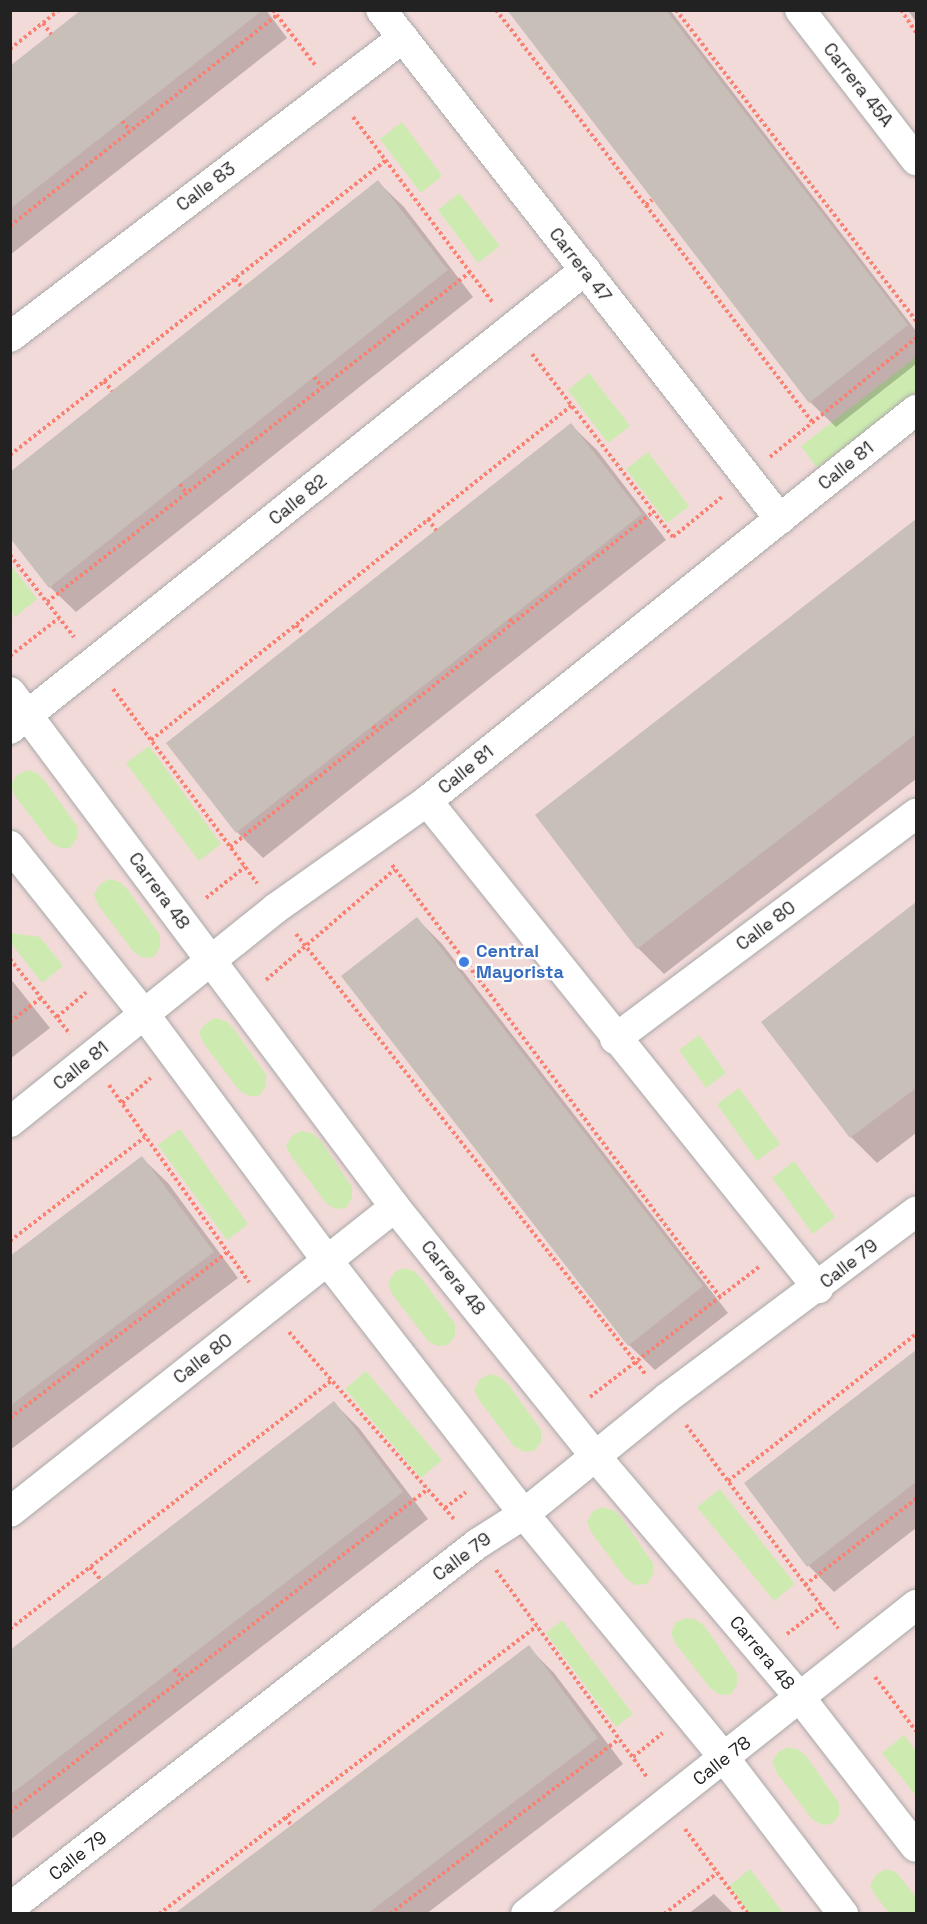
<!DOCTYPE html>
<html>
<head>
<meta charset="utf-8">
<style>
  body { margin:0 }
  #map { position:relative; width:927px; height:1924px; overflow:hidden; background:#f2efe9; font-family:"Space Grotesk",sans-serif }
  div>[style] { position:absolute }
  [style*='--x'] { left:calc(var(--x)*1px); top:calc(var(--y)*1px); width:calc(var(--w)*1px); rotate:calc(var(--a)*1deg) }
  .commercial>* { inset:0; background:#f2dad9 }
  .grass>* { inset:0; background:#cdebb0 }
  .shadow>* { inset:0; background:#0003 }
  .building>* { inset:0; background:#c7bfb8 }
  .path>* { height:4px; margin-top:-2px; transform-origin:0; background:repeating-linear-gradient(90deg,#fa8072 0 3px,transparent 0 6px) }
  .roads { filter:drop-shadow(0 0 2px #a9a9a9) drop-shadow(0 0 2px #a9a9a9) }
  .minor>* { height:30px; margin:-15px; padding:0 15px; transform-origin:15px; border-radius:15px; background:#fff }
  .dots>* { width:16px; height:16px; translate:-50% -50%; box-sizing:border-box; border:3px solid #fff; border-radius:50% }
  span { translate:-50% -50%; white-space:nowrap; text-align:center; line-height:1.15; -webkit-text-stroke:4.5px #fff; paint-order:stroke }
  .street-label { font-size:18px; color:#222 }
  .shop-label { font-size:18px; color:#366cbe; font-weight:700 }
  .left { translate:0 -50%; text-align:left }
  .frame { position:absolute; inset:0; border:12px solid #222; pointer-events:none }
</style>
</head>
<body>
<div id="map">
  <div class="commercial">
    <i style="clip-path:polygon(11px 11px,916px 11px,916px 1913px,11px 1913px)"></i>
  </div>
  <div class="grass">
    <i style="clip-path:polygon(402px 122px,442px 176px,421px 193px,380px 139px)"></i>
    <i style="clip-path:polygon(459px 193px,500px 246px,478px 263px,438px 210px)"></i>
    <i style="clip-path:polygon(916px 357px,916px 392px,817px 468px,801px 446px)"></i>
    <i style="clip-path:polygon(589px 373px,630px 426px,608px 443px,568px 390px)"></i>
    <i style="clip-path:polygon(648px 452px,689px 506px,667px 523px,626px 469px)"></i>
    <i style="clip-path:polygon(11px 565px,37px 599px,15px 617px,11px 611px)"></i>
    <i style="clip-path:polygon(149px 746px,221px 844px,199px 861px,126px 763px)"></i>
    <i style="clip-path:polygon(26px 770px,37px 773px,45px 781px,77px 826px,77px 838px,70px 848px,60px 848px,50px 842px,15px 796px,11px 785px,16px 776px)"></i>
    <i style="clip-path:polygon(109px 879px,120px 882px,128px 890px,160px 935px,160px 947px,154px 957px,143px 958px,134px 952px,98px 905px,94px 895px,99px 885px)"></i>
    <i style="clip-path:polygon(11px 933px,40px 937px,63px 966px,42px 983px,11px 943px)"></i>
    <i style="clip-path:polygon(215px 1018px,226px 1021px,234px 1029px,266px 1074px,266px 1086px,259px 1096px,249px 1096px,239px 1090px,204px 1044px,199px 1033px,205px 1024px)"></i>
    <i style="clip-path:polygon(699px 1035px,726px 1073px,706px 1088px,679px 1050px)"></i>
    <i style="clip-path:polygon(739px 1088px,780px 1144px,757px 1161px,717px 1104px)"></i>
    <i style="clip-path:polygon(180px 1129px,248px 1224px,227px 1240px,158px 1145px)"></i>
    <i style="clip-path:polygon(301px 1131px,312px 1133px,321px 1141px,352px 1187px,352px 1198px,346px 1208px,335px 1209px,326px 1203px,291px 1156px,286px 1146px,292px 1136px)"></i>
    <i style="clip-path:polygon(794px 1161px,835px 1217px,813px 1234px,772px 1178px)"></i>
    <i style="clip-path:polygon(403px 1268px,414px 1271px,422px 1279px,455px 1324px,455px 1336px,448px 1345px,437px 1346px,428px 1341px,392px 1294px,388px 1283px,394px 1273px)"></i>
    <i style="clip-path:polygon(366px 1371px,442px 1460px,421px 1478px,345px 1389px)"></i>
    <i style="clip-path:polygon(490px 1374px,500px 1377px,509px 1385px,541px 1430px,541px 1442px,534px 1451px,524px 1452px,514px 1446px,479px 1400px,474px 1390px,480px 1379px)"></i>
    <i style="clip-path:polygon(720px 1489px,795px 1584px,774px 1601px,697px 1507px)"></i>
    <i style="clip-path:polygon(602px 1507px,613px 1510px,621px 1517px,653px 1563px,653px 1574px,647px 1584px,636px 1585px,626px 1579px,591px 1532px,587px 1522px,592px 1512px)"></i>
    <i style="clip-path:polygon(686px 1618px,697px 1620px,705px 1627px,737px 1673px,737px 1685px,731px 1694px,720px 1695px,711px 1689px,675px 1643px,671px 1633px,676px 1622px)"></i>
    <i style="clip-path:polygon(562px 1620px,633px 1714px,616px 1727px,546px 1633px)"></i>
    <i style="clip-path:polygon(904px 1735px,916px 1751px,916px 1796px,882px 1753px)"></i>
    <i style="clip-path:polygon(788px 1747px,799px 1750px,807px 1757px,839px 1803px,839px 1815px,832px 1824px,822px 1825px,812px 1819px,777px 1773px,772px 1762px,778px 1752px)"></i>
    <i style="clip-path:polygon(750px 1869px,783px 1913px,749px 1913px,729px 1886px)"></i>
    <i style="clip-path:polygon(885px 1869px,896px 1872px,916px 1897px,916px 1913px,889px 1913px,875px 1895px,870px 1885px,876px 1875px)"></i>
  </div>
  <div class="shadow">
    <i style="clip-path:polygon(84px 10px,266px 10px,287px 38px,10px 255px,10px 68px)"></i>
    <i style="clip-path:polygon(509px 10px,670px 10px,916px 331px,916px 364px,836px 427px,810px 402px)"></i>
    <i style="clip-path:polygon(908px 10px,916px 10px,916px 22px)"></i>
    <i style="clip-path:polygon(378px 182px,404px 207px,473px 297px,76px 612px,50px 587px)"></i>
    <i style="clip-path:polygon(571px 425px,597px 450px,666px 540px,263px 858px,237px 832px,168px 743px)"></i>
    <i style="clip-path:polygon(916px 521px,916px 779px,664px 974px,638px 948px,537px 815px)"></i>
    <i style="clip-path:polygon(916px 904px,916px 1133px,877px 1163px,851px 1137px,763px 1022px)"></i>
    <i style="clip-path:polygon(417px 919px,442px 944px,728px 1313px,655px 1370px,629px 1345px)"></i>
    <i style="clip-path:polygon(10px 978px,50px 1028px,10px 1059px)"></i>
    <i style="clip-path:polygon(142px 1158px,168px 1183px,238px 1278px,10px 1450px,10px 1257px)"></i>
    <i style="clip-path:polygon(916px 1351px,916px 1528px,834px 1592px,809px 1566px,746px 1483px)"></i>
    <i style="clip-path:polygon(334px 1403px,359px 1428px,428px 1519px,10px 1840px,10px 1652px)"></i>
    <i style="clip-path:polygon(528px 1647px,554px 1673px,623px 1764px,426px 1914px,176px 1914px)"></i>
    <i style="clip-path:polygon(714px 1894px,734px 1914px,688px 1914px)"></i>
  </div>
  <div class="building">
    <i style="clip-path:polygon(81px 10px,263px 10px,10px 209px,10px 66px)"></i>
    <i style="clip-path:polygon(507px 10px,666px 10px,908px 325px,809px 403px)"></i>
    <i style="clip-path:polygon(378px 180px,448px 270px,49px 588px,10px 538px,10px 472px)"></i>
    <i style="clip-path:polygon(571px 423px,642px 514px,236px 833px,166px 743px)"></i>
    <i style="clip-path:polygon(916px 519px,916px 734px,637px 949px,535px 815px)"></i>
    <i style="clip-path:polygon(916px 902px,916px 1088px,850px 1138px,761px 1022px)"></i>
    <i style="clip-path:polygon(417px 917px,703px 1286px,628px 1346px,341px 976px)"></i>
    <i style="clip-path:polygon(142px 1156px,214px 1252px,10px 1406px,10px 1256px)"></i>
    <i style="clip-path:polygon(916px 1350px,916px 1482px,807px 1567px,744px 1483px)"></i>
    <i style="clip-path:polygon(334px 1401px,403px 1492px,10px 1795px,10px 1650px)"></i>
    <i style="clip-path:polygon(529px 1645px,598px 1738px,367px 1914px,174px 1914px)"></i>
  </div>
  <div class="path">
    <i style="--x:273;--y:10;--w:69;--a:52.6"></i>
    <i style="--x:496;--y:10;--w:521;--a:52.49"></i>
    <i style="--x:676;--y:10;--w:393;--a:52.3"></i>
    <i style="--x:901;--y:10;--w:27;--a:56"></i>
    <i style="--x:43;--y:23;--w:14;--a:54"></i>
    <i style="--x:10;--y:49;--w:63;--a:-38.5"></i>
    <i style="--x:353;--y:117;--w:233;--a:53"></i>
    <i style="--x:122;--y:121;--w:13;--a:51"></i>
    <i style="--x:646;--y:205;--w:8;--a:-40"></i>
    <i style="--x:10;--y:226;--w:340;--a:-38.3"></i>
    <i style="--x:235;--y:279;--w:11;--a:49"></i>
    <i style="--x:532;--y:354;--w:231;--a:52.4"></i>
    <i style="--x:673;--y:537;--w:65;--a:-39.4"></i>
    <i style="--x:314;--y:377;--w:13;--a:51"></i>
    <i style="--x:104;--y:381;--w:13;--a:51"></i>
    <i style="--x:10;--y:455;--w:478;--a:-38.1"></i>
    <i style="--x:770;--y:457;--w:188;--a:-39.2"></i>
    <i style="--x:180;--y:484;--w:11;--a:56"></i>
    <i style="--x:428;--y:519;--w:14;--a:54"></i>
    <i style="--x:10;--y:555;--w:104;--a:52"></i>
    <i style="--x:47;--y:602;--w:536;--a:-37.96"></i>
    <i style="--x:509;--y:619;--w:6;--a:45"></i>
    <i style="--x:296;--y:625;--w:11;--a:52"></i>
    <i style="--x:10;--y:656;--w:62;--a:-37.8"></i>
    <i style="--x:113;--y:689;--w:242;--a:53.4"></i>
    <i style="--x:373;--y:726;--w:6;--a:51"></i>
    <i style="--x:151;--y:740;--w:537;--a:-38.49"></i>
    <i style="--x:230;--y:847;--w:540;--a:-38.38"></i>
    <i style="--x:392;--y:865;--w:542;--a:52.79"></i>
    <i style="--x:206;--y:898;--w:50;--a:-38.5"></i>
    <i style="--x:296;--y:934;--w:563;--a:51.56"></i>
    <i style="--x:10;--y:959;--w:96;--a:51.3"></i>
    <i style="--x:266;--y:980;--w:170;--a:-40.7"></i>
    <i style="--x:57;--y:1017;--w:38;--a:-40"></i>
    <i style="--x:10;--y:1022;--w:39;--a:-38"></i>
    <i style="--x:109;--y:1085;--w:242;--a:54.6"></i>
    <i style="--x:122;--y:1103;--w:38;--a:-41"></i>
    <i style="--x:10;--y:1241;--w:170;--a:-37.6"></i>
    <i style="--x:289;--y:1332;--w:251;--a:48.6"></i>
    <i style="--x:590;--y:1397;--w:215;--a:-37.6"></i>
    <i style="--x:10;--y:1418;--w:274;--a:-37.3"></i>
    <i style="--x:686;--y:1425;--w:254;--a:53.2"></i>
    <i style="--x:728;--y:1481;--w:239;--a:-38"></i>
    <i style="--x:445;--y:1508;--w:26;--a:-37"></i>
    <i style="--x:90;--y:1567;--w:17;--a:50"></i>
    <i style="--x:496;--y:1570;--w:256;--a:53.9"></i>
    <i style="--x:805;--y:1585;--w:140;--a:-37.8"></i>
    <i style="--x:10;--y:1629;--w:407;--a:-37.7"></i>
    <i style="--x:787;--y:1634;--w:44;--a:-37.6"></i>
    <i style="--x:174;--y:1669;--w:13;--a:48"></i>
    <i style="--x:875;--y:1677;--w:68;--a:52.8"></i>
    <i style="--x:633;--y:1757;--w:38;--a:-39"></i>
    <i style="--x:10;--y:1812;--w:528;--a:-37.69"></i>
    <i style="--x:285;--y:1817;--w:10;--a:53"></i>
    <i style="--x:685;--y:1829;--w:106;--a:53.5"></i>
    <i style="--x:159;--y:1914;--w:475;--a:-37.3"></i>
    <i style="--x:390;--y:1914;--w:288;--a:-37.4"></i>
    <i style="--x:664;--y:1914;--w:67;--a:-37.7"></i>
  </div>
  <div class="roads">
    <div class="minor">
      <i style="--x:381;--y:10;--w:647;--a:51.91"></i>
      <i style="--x:800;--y:10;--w:190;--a:52.3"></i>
      <i style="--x:10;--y:337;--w:494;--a:-37.3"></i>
      <i style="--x:10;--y:692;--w:643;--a:53.22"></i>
      <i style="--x:395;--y:1207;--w:321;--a:51.2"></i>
      <i style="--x:596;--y:1457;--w:317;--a:49.7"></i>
      <i style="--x:801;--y:1699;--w:187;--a:52.2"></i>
      <i style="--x:10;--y:729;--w:736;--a:-38.6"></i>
      <i style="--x:427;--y:801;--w:625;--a:51.24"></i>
      <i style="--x:10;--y:846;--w:215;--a:51.4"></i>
      <i style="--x:144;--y:1014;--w:307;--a:53.4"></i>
      <i style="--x:327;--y:1260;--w:321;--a:52.2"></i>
      <i style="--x:524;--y:1514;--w:317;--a:50.6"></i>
      <i style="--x:725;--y:1759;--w:195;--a:52.7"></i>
      <i style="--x:615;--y:1039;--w:376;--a:-36.8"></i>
      <i style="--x:10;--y:1122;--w:341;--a:-38.8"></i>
      <i style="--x:276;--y:908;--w:185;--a:-35.3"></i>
      <i style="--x:427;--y:801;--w:626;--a:-38.65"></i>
      <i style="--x:10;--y:1512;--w:491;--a:-38.4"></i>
      <i style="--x:10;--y:1908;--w:592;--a:-37.93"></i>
      <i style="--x:477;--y:1544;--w:56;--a:-32.6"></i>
      <i style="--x:524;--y:1514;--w:184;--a:-39"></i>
      <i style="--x:667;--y:1398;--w:311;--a:-36.8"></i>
      <i style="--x:526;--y:1914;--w:498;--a:-38.4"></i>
    </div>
  </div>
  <div class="dots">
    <i style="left:464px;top:962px;background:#3f7fe0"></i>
  </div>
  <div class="street-label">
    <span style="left:858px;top:85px;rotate:52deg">Carrera 45A</span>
    <span style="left:206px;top:187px;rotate:-37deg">Calle 83</span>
    <span style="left:580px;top:265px;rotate:52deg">Carrera 47</span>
    <span style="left:846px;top:466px;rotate:-39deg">Calle 81</span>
    <span style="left:298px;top:500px;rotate:-39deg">Calle 82</span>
    <span style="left:466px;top:770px;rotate:-39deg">Calle 81</span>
    <span style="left:159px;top:891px;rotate:54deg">Carrera 48</span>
    <span style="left:766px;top:926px;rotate:-37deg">Calle 80</span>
    <span style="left:81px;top:1066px;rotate:-39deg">Calle 81</span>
    <span style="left:849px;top:1264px;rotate:-38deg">Calle 79</span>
    <span style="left:453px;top:1278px;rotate:51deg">Carrera 48</span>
    <span style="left:203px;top:1359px;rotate:-38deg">Calle 80</span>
    <span style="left:462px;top:1557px;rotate:-37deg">Calle 79</span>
    <span style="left:762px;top:1653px;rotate:50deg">Carrera 48</span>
    <span style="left:722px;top:1761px;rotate:-38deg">Calle 78</span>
    <span style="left:78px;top:1856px;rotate:-38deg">Calle 79</span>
  </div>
  <div class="shop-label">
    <span class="left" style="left:476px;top:962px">Central<br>Mayorista</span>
  </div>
  <div class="frame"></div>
</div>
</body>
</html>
